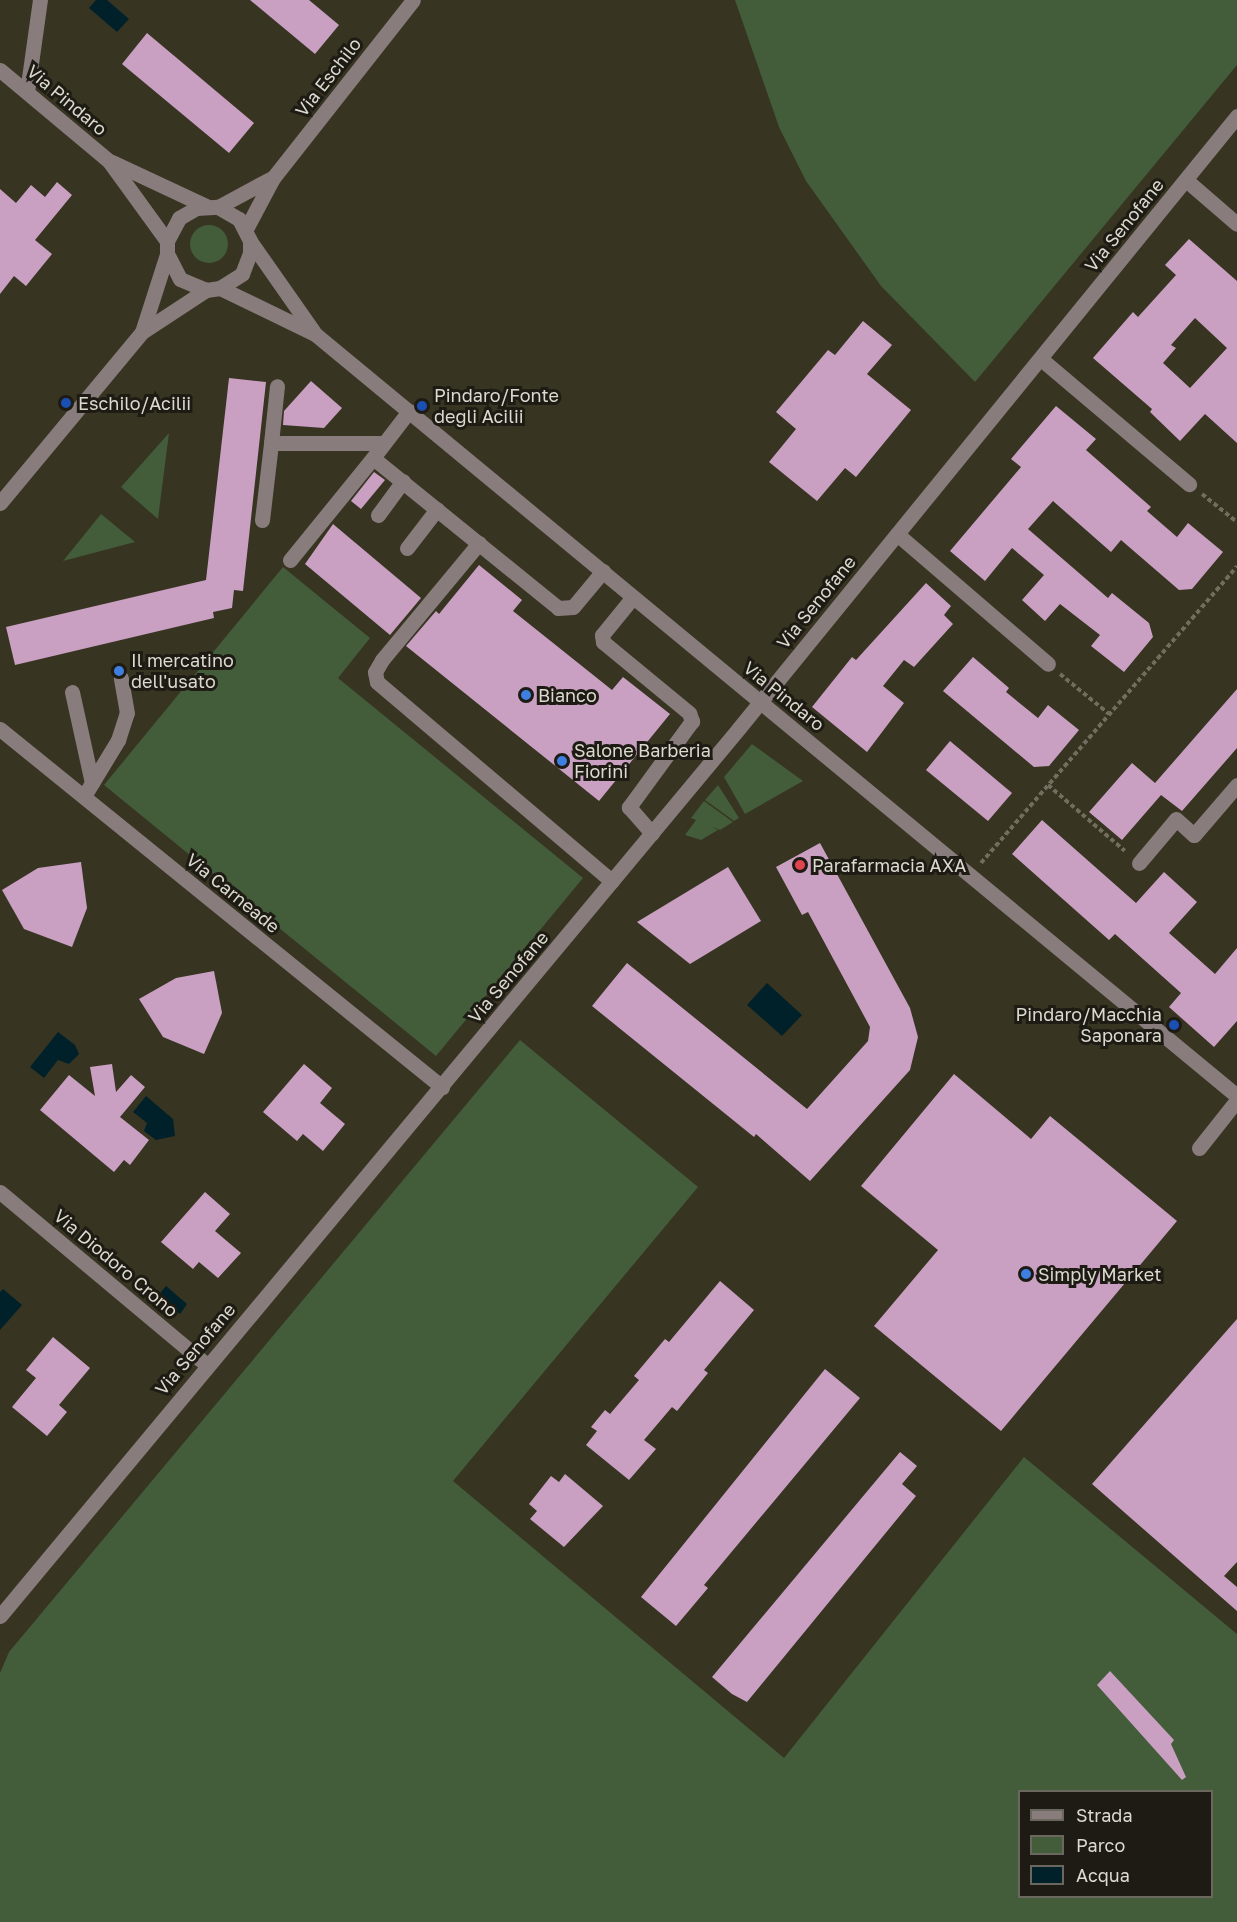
<!DOCTYPE html>
<html>
<head>
<meta charset="utf-8">
<style>
  body { margin:0 }
  #map { position:relative; width:1237px; height:1922px; overflow:hidden; background:#373422; font-family:"Golos Text",sans-serif }
  div>[style] { position:absolute }
  [style*='--x'] { left:calc(var(--x)*1px); top:calc(var(--y)*1px); width:calc(var(--w)*1px); rotate:calc(var(--a)*1deg) }
  .green>* { inset:0; background:#435c39 }
  .round { border-radius:50% }
  .water>* { inset:0; background:#01212a }
  .building>* { inset:0; background:#c9a0c2 }
  .path>* { height:4px; margin-top:-2px; transform-origin:0; background:repeating-linear-gradient(90deg,#716e5f 0 4.5px,transparent 0 7.5px) }
  .minor>* { height:15px; margin:-7.5px; padding:0 7.5px; transform-origin:7.5px; border-radius:7.5px; background:#887c7c }
  .dots>* { width:16px; height:16px; translate:-50% -50%; box-sizing:border-box; border:3px solid #1d1b13; border-radius:50% }
  span { translate:-50% -50%; white-space:nowrap; text-align:center; line-height:1.15; -webkit-text-stroke:6px #1d1b13; paint-order:stroke }
  .street-label { font-size:18px; color:#dcdacf }
  .poi-label { font-size:18px; color:#dcdacf }
  .left { translate:0 -50%; text-align:left }
  .right { translate:-100% -50%; text-align:right }
  .legend { position:absolute; left:1018px; top:1790px; width:195px; height:108px; box-sizing:border-box; background:#1d1b13; border:2px solid #69675e; margin:0; padding:8px 10px; list-style:none; font-size:18px; color:#dcdacf }
  .legend li { display:flex; align-items:center; gap:12px; height:30px }
  .legend b { width:30px; border:2px solid #69675e }
</style>
</head>
<body>
<div id="map">
  <div class="green">
    <i style="clip-path:polygon(735px 0,1237px 0,1237px 65px,975px 382px,881px 286px,806px 181px,779px 127px)"></i>
    <i class="round" style="left:190px;top:225px;width:38px;height:38px"></i>
    <i style="clip-path:polygon(169px 433px,158px 519px,121px 487px)"></i>
    <i style="clip-path:polygon(101px 514px,135px 542px,63px 561px)"></i>
    <i style="clip-path:polygon(283px 567px,370px 638px,338px 678px,583px 878px,436px 1056px,104px 785px)"></i>
    <i style="clip-path:polygon(752px 744px,803px 781px,745px 814px,724px 777px)"></i>
    <i style="clip-path:polygon(718px 785px,739px 818px,734px 821px,705px 800px)"></i>
    <i style="clip-path:polygon(704px 801px,733px 822px,720px 830px,712px 827px,718px 830px,701px 840px,685px 835px,696px 820px,691px 818px)"></i>
    <i style="clip-path:polygon(evenodd,520px 1040px,698px 1187px,453px 1481px,784px 1758px,1024px 1457px,1237px 1634px,1237px 1922px,0 1922px,0 1673px,9px 1652px,520px 1040px,1020px 1792px,1212px 1792px,1212px 1896px,1020px 1896px,1020px 1792px)"></i>
  </div>
  <div class="water">
    <i style="clip-path:polygon(96px 0,107px 0,129px 19px,117px 32px,89px 8px)"></i>
    <i style="clip-path:polygon(767px 983px,802px 1015px,782px 1036px,747px 1005px)"></i>
    <i style="clip-path:polygon(58px 1032px,75px 1045px,79px 1054px,69px 1064px,58px 1060px,44px 1078px,30px 1067px)"></i>
    <i style="clip-path:polygon(146px 1096px,173px 1119px,175px 1136px,156px 1140px,144px 1131px,147px 1123px,133px 1112px)"></i>
    <i style="clip-path:polygon(166px 1286px,187px 1304px,180px 1314px,158px 1296px)"></i>
    <i style="clip-path:polygon(3px 1289px,22px 1305px,0 1330px,0 1292px)"></i>
  </div>
  <div class="building">
    <i style="clip-path:polygon(250px 0,309px 0,339px 25px,315px 54px)"></i>
    <i style="clip-path:polygon(147px 33px,254px 123px,229px 153px,122px 64px)"></i>
    <i style="clip-path:polygon(57px 182px,72px 195px,35px 240px,52px 254px,26px 286px,14px 276px,0 294px,0 189px,16px 203px,31px 185px,45px 197px)"></i>
    <i style="clip-path:polygon(evenodd,1189px 239px,1237px 281px,1237px 443px,1205px 414px,1180px 441px,1150px 412px,1152px 409px,1093px 358px,1133px 312px,1138px 317px,1176px 275px,1165px 265px,1189px 239px,1195px 318px,1227px 348px,1190px 388px,1163px 363px,1176px 348px,1171px 345px,1195px 318px)"></i>
    <i style="clip-path:polygon(863px 321px,892px 345px,867px 374px,911px 410px,856px 477px,845px 468px,817px 501px,769px 462px,796px 429px,776px 412px,828px 350px,835px 355px)"></i>
    <i style="clip-path:polygon(229px 378px,266px 382px,243px 591px,234px 590px,232px 608px,213px 612px,214px 618px,15px 665px,6px 627px,206px 580px)"></i>
    <i style="clip-path:polygon(311px 381px,342px 408px,324px 428px,283px 425px,284px 411px)"></i>
    <i style="clip-path:polygon(1056px 406px,1096px 439px,1086px 450px,1151px 507px,1147px 511px,1177px 537px,1188px 523px,1223px 552px,1192px 589px,1179px 590px,1121px 540px,1111px 552px,1053px 501px,1028px 529px,1108px 598px,1112px 593px,1149px 623px,1153px 637px,1124px 672px,1091px 646px,1100px 635px,1060px 604px,1045px 621px,1022px 600px,1044px 575px,1012px 548px,985px 581px,950px 551px,1021px 467px,1011px 459px)"></i>
    <i style="clip-path:polygon(374px 472px,385px 480px,361px 509px,351px 501px)"></i>
    <i style="clip-path:polygon(333px 524px,421px 598px,390px 635px,305px 564px)"></i>
    <i style="clip-path:polygon(479px 565px,522px 600px,513px 611px,612px 690px,623px 677px,670px 714px,599px 801px,406px 646px,436px 611px,439px 614px)"></i>
    <i style="clip-path:polygon(926px 583px,951px 606px,944px 615px,953px 624px,914px 667px,904px 660px,883px 686px,904px 703px,867px 752px,812px 707px,852px 657px,856px 660px)"></i>
    <i style="clip-path:polygon(973px 657px,1009px 688px,1006px 692px,1038px 718px,1048px 705px,1079px 730px,1049px 766px,1034px 767px,943px 691px)"></i>
    <i style="clip-path:polygon(1237px 689px,1237px 748px,1182px 811px,1161px 795px,1122px 840px,1089px 812px,1132px 763px,1155px 783px)"></i>
    <i style="clip-path:polygon(950px 741px,1012px 793px,988px 821px,926px 770px)"></i>
    <i style="clip-path:polygon(1042px 820px,1136px 903px,1164px 872px,1197px 902px,1169px 933px,1215px 974px,1237px 948px,1237px 1021px,1214px 1047px,1169px 1007px,1181px 993px,1115px 934px,1109px 940px,1012px 854px)"></i>
    <i style="clip-path:polygon(820px 843px,910px 1008px,918px 1037px,910px 1070px,810px 1181px,756px 1134px,754px 1137px,592px 1006px,627px 963px,807px 1109px,868px 1041px,870px 1027px,808px 912px,802px 915px,776px 867px)"></i>
    <i style="clip-path:polygon(81px 862px,87px 908px,72px 947px,24px 929px,2px 890px,38px 868px)"></i>
    <i style="clip-path:polygon(728px 867px,761px 921px,690px 964px,637px 922px)"></i>
    <i style="clip-path:polygon(214px 971px,222px 1013px,204px 1054px,163px 1037px,139px 999px,176px 978px)"></i>
    <i style="clip-path:polygon(112px 1064px,116px 1092px,131px 1075px,145px 1087px,120px 1117px,149px 1140px,130px 1165px,124px 1160px,114px 1172px,40px 1110px,69px 1075px,95px 1096px,90px 1067px)"></i>
    <i style="clip-path:polygon(304px 1064px,332px 1088px,320px 1103px,345px 1124px,323px 1151px,303px 1134px,297px 1141px,263px 1112px)"></i>
    <i style="clip-path:polygon(954px 1074px,1031px 1139px,1050px 1116px,1177px 1221px,1001px 1431px,874px 1326px,938px 1250px,861px 1186px)"></i>
    <i style="clip-path:polygon(205px 1192px,230px 1214px,215px 1231px,241px 1253px,218px 1278px,199px 1262px,193px 1269px,161px 1242px)"></i>
    <i style="clip-path:polygon(720px 1281px,754px 1310px,704px 1370px,708px 1373px,677px 1411px,672px 1407px,644px 1440px,656px 1449px,629px 1480px,586px 1445px,597px 1431px,591px 1427px,605px 1410px,610px 1414px,639px 1380px,634px 1376px,665px 1339px,669px 1342px)"></i>
    <i style="clip-path:polygon(1237px 1319px,1237px 1562px,1224px 1576px,1237px 1587px,1237px 1611px,1092px 1484px)"></i>
    <i style="clip-path:polygon(53px 1337px,90px 1368px,59px 1405px,67px 1412px,47px 1436px,12px 1407px,36px 1378px,26px 1370px)"></i>
    <i style="clip-path:polygon(825px 1369px,860px 1398px,704px 1585px,708px 1588px,676px 1626px,641px 1597px)"></i>
    <i style="clip-path:polygon(900px 1452px,917px 1466px,902px 1484px,916px 1496px,747px 1702px,732px 1694px,712px 1677px)"></i>
    <i style="clip-path:polygon(565px 1474px,603px 1506px,564px 1547px,530px 1519px,537px 1511px,529px 1504px,551px 1476px,559px 1482px)"></i>
    <i style="clip-path:polygon(1110px 1671px,1174px 1740px,1171px 1744px,1186px 1777px,1182px 1780px,1097px 1685px)"></i>
  </div>
  <div class="path">
    <i style="--x:1202;--y:494;--w:45;--a:38.7"></i>
    <i style="--x:1060;--y:674;--w:63;--a:39.2"></i>
    <i style="--x:1048;--y:785;--w:101;--a:40.6"></i>
    <i style="--x:981;--y:863;--w:392;--a:-49.2"></i>
  </div>
  <div class="minor">
    <i style="--x:0;--y:70;--w:142;--a:39.9"></i>
    <i style="--x:109;--y:161;--w:99;--a:54.1"></i>
    <i style="--x:27;--y:92;--w:93;--a:-82"></i>
    <i style="--x:112;--y:162;--w:104;--a:25.1"></i>
    <i style="--x:1186;--y:180;--w:67;--a:40.8"></i>
    <i style="--x:218;--y:207;--w:59;--a:-28.3"></i>
    <i style="--x:246;--y:229;--w:58;--a:-62.1"></i>
    <i style="--x:273;--y:178;--w:226;--a:-51.8"></i>
    <i style="--x:250;--y:241;--w:110;--a:55"></i>
    <i style="--x:220;--y:288;--w:106;--a:25.8"></i>
    <i style="--x:315;--y:334;--w:1196;--a:39.57"></i>
    <i style="--x:142;--y:332;--w:82;--a:-72.2"></i>
    <i style="--x:167;--y:254;--w:13;--a:-90"></i>
    <i style="--x:167;--y:241;--w:26;--a:-62"></i>
    <i style="--x:179;--y:218;--w:20;--a:-30"></i>
    <i style="--x:196;--y:208;--w:22;--a:-3"></i>
    <i style="--x:218;--y:207;--w:24;--a:30"></i>
    <i style="--x:239;--y:219;--w:25;--a:63"></i>
    <i style="--x:250;--y:241;--w:12;--a:90"></i>
    <i style="--x:250;--y:253;--w:22;--a:111"></i>
    <i style="--x:242;--y:274;--w:26;--a:148"></i>
    <i style="--x:220;--y:288;--w:14;--a:172"></i>
    <i style="--x:206;--y:290;--w:28;--a:-157"></i>
    <i style="--x:180;--y:279;--w:28;--a:-117"></i>
    <i style="--x:1041;--y:359;--w:194;--a:40.2"></i>
    <i style="--x:409;--y:411;--w:59;--a:127.5"></i>
    <i style="--x:373;--y:458;--w:238;--a:39"></i>
    <i style="--x:558;--y:608;--w:15;--a:-4"></i>
    <i style="--x:573;--y:607;--w:47;--a:-50.2"></i>
    <i style="--x:271;--y:443;--w:57;--a:-84"></i>
    <i style="--x:0;--y:503;--w:222;--a:-50.3"></i>
    <i style="--x:142;--y:332;--w:77;--a:-33.3"></i>
    <i style="--x:378;--y:515;--w:42;--a:-53.7"></i>
    <i style="--x:262;--y:520;--w:78;--a:-83.3"></i>
    <i style="--x:271;--y:443;--w:112;--a:0"></i>
    <i style="--x:897;--y:534;--w:199;--a:40.7"></i>
    <i style="--x:479;--y:543;--w:152;--a:129.7"></i>
    <i style="--x:382;--y:660;--w:14;--a:120"></i>
    <i style="--x:375;--y:672;--w:10;--a:79"></i>
    <i style="--x:377;--y:682;--w:308;--a:40.3"></i>
    <i style="--x:407;--y:548;--w:49;--a:-52.4"></i>
    <i style="--x:290;--y:560;--w:132;--a:-50.9"></i>
    <i style="--x:633;--y:597;--w:49;--a:129.2"></i>
    <i style="--x:602;--y:635;--w:7;--a:82"></i>
    <i style="--x:603;--y:642;--w:112;--a:39.5"></i>
    <i style="--x:689;--y:713;--w:9;--a:69"></i>
    <i style="--x:692;--y:721;--w:107;--a:126.2"></i>
    <i style="--x:629;--y:807;--w:35;--a:49"></i>
    <i style="--x:72;--y:692;--w:93;--a:77.6"></i>
    <i style="--x:0;--y:729;--w:569;--a:39.01"></i>
    <i style="--x:84;--y:796;--w:66;--a:-58.7"></i>
    <i style="--x:118;--y:740;--w:28;--a:-72"></i>
    <i style="--x:127;--y:713;--w:36;--a:-100"></i>
    <i style="--x:1139;--y:863;--w:57;--a:-49.9"></i>
    <i style="--x:1176;--y:819;--w:24;--a:42"></i>
    <i style="--x:1194;--y:835;--w:66;--a:-49.3"></i>
    <i style="--x:1199;--y:1148;--w:61;--a:-51.6"></i>
    <i style="--x:0;--y:1192;--w:270;--a:39.9"></i>
    <i style="--x:0;--y:1616;--w:1155;--a:-50.23"></i>
    <i style="--x:739;--y:728;--w:789;--a:-50.86"></i>
  </div>
  <div class="dots">
    <i style="left:66px;top:403px;background:#1a4fb4"></i>
    <i style="left:422px;top:406px;background:#1a4fb4"></i>
    <i style="left:119px;top:671px;background:#3f7fe0"></i>
    <i style="left:526px;top:695px;background:#3f7fe0"></i>
    <i style="left:562px;top:761px;background:#3f7fe0"></i>
    <i style="left:800px;top:865px;background:#e0444e"></i>
    <i style="left:1174px;top:1025px;background:#1a4fb4"></i>
    <i style="left:1026px;top:1274px;background:#3f7fe0"></i>
  </div>
  <div class="street-label">
    <span style="left:328px;top:77px;rotate:-52deg">Via Eschilo</span>
    <span style="left:67px;top:100px;rotate:40deg">Via Pindaro</span>
    <span style="left:1124px;top:225px;rotate:-51deg">Via Senofane</span>
    <span style="left:816px;top:602px;rotate:-51deg">Via Senofane</span>
    <span style="left:784px;top:696px;rotate:39deg">Via Pindaro</span>
    <span style="left:233px;top:893px;rotate:39deg">Via Carneade</span>
    <span style="left:508px;top:977px;rotate:-50deg">Via Senofane</span>
    <span style="left:116px;top:1263px;rotate:40deg">Via Diodoro Crono</span>
    <span style="left:195px;top:1349px;rotate:-50deg">Via Senofane</span>
  </div>
  <div class="poi-label">
    <span class="left" style="left:434px;top:406px">Pindaro/Fonte<br>degli Acilii</span>
    <span class="left" style="left:78px;top:403px">Eschilo/Acilii</span>
    <span class="left" style="left:131px;top:671px">Il mercatino<br>dell'usato</span>
    <span class="left" style="left:538px;top:695px">Bianco</span>
    <span class="left" style="left:574px;top:761px">Salone Barberia<br>Fiorini</span>
    <span class="left" style="left:812px;top:865px">Parafarmacia AXA</span>
    <span class="right" style="left:1162px;top:1025px">Pindaro/Macchia<br>Saponara</span>
    <span class="left" style="left:1038px;top:1274px">Simply Market</span>
  </div>
  <ul class="legend">
  <li><b style="height:8px;background:#887c7c"></b>Strada</li>
  <li><b style="height:16px;background:#435c39"></b>Parco</li>
  <li><b style="height:16px;background:#01212a"></b>Acqua</li>
  </ul>
</div>
</body>
</html>
